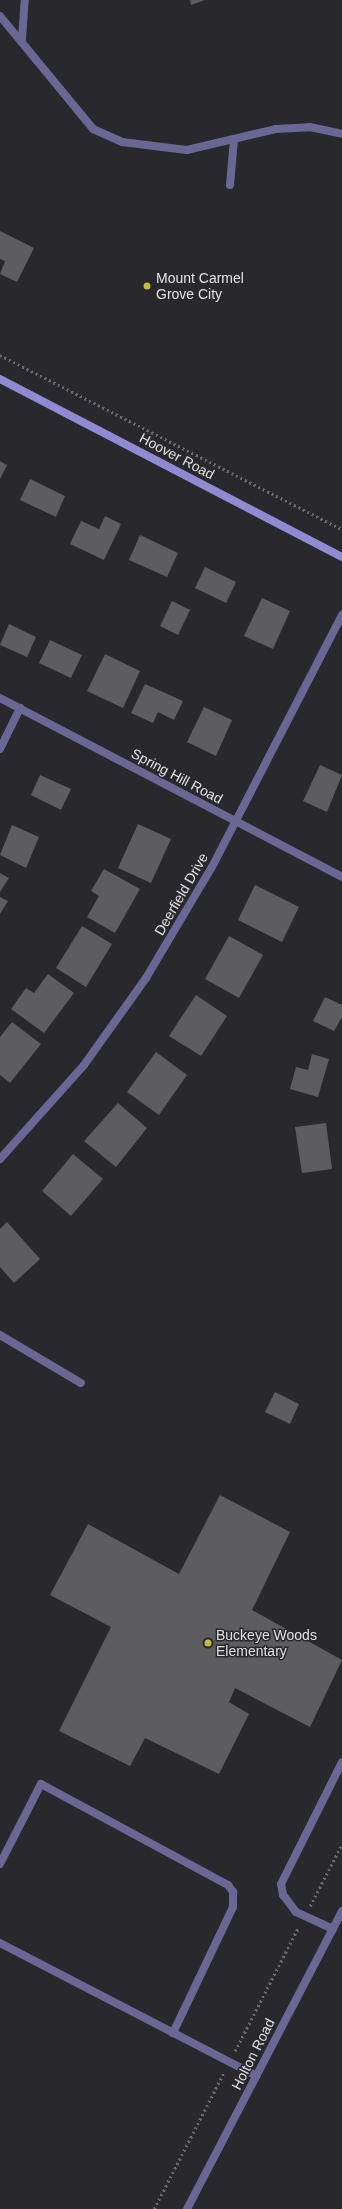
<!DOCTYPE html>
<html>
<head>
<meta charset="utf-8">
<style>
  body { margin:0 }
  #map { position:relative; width:342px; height:2209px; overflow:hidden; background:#28282d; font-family:Arial,sans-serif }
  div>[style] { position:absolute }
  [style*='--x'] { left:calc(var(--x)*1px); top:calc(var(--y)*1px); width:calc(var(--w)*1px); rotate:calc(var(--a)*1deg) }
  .building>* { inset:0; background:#5c5c61 }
  .path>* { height:2.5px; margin-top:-1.25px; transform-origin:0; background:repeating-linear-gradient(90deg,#6b6b6f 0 2px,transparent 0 5px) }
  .service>* { height:8px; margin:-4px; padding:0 4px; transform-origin:4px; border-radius:4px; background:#6a6795 }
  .minor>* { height:8px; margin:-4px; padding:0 4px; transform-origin:4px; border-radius:4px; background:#6a6795 }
  .tertiary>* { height:8px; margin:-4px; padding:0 4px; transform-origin:4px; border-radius:4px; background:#6a6795 }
  .secondary>* { height:8px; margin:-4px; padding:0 4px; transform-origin:4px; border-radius:4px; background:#908ad3 }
  .dots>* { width:11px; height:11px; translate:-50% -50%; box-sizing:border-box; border:2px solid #28282d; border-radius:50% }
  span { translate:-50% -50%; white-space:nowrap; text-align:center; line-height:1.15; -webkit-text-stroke:3px #28282d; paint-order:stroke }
  .poi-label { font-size:14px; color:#e2e2e5 }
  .left { translate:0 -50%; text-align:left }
  .street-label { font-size:14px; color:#e2e2e5 }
</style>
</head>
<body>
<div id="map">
  <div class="building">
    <i style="clip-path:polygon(190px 0,205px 0,191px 5px)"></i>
    <i style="clip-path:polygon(0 231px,34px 248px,17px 282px,0 274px,5px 261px,0 259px)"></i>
    <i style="clip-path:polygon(0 461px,7px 465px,0 479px)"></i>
    <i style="clip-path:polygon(30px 479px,65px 496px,56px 517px,20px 500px)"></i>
    <i style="clip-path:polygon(105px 516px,121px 524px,104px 560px,70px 544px,81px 521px,99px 529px)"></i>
    <i style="clip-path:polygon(140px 535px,178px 553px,167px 577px,129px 560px)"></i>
    <i style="clip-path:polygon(205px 567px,236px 582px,226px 603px,195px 588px)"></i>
    <i style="clip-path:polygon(262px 598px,290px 611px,273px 649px,244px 636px)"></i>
    <i style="clip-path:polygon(172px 601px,190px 610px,178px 635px,160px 626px)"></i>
    <i style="clip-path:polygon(9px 624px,36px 637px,27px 657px,0 645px)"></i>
    <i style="clip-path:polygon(50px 640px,82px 655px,71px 678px,39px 663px)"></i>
    <i style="clip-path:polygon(105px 654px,140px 671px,123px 708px,87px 691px)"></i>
    <i style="clip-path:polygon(145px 684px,183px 701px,174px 720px,158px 712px,153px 723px,131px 713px)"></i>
    <i style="clip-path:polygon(204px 707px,232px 720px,216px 756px,187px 742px)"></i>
    <i style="clip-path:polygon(320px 765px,342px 775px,327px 812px,303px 801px)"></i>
    <i style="clip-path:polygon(40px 775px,71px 789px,61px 810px,31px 795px)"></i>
    <i style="clip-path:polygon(138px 824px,171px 839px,151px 883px,118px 868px)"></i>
    <i style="clip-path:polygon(12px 825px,39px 837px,26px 868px,0 855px)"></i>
    <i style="clip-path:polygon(104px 869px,140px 889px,115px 933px,87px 917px,99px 896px,91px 891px)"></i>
    <i style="clip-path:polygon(0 873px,9px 878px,0 892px)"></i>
    <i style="clip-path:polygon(255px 885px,299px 907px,282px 942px,238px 920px)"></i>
    <i style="clip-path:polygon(0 897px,8px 901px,0 914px)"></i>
    <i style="clip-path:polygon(82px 926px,112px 944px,86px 987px,56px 968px)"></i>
    <i style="clip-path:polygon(229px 936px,263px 955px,239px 998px,205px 979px)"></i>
    <i style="clip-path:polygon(48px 974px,74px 993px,44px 1033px,11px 1009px,26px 988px,34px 993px)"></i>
    <i style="clip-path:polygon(196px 995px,227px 1016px,201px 1056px,169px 1036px)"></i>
    <i style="clip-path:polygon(325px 997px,342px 1005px,342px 1017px,334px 1031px,313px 1021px)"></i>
    <i style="clip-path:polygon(12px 1022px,41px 1044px,10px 1083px,0 1075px,0 1037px)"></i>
    <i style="clip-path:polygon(156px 1052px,187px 1075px,159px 1115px,127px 1092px)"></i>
    <i style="clip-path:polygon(312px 1054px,329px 1059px,318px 1097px,290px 1089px,296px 1067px,308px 1070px)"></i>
    <i style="clip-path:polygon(118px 1103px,147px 1128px,116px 1167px,84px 1141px)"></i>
    <i style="clip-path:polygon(326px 1123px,332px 1169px,302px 1173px,295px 1127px)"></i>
    <i style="clip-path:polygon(73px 1154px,103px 1179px,71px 1216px,42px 1191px)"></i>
    <i style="clip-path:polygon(7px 1222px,40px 1259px,14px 1283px,0 1267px,0 1229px)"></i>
    <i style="clip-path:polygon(275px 1392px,299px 1404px,290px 1424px,265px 1412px)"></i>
    <i style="clip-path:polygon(220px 1495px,290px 1532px,252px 1610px,342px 1660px,310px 1727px,235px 1688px,229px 1702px,249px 1714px,219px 1774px,145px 1738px,130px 1766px,59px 1731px,111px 1627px,50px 1595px,88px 1524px,179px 1574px)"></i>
  </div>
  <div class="path">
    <i style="--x:0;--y:355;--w:384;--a:27"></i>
    <i style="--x:310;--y:1906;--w:70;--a:-62.7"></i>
    <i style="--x:235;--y:2051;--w:140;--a:-62.9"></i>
    <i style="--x:154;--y:2209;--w:154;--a:-62.9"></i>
  </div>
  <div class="service">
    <i style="--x:0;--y:16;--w:146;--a:50.5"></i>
    <i style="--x:93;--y:129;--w:32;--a:24"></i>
    <i style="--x:122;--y:142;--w:65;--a:7"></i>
    <i style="--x:187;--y:150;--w:91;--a:-13.3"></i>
    <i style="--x:276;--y:129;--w:34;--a:-3"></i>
    <i style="--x:310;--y:127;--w:33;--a:12"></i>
    <i style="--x:22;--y:39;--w:39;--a:-86"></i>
    <i style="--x:230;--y:185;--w:46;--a:-85"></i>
    <i style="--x:0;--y:1335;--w:94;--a:30.7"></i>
    <i style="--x:0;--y:1864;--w:90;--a:-62.9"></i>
    <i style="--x:41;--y:1784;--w:213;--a:28.4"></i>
    <i style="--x:228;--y:1885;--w:9;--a:54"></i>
    <i style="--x:233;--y:1892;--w:15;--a:90"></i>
    <i style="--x:233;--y:1907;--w:140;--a:115.5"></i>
    <i style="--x:333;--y:1929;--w:41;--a:-155.3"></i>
    <i style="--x:296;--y:1912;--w:21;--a:-127"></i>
    <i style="--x:283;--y:1895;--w:11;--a:-100"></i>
    <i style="--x:281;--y:1884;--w:136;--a:-63.4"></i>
    <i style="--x:0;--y:1943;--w:289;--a:27.4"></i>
  </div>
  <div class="minor">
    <i style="--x:0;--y:698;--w:386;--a:27.6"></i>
    <i style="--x:0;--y:749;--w:46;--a:-64"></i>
    <i style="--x:0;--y:1159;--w:126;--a:-48.2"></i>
    <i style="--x:84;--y:1065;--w:107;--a:-54.5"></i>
    <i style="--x:146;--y:978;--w:129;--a:-59.3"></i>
    <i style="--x:212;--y:867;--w:284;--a:-62.7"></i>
  </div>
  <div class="tertiary">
    <i style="--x:187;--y:2209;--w:336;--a:-62.5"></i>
  </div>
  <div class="secondary">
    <i style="--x:0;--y:379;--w:386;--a:27.5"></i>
  </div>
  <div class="dots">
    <i style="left:147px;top:286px;background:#c3bd3f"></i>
    <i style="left:208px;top:1643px;background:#c3bd3f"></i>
  </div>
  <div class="poi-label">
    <span class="left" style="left:156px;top:286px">Mount Carmel<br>Grove City</span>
    <span class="left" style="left:216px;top:1643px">Buckeye Woods<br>Elementary</span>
  </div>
  <div class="street-label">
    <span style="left:177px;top:456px;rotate:28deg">Hoover Road</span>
    <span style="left:177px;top:776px;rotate:28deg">Spring Hill Road</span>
    <span style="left:181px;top:894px;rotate:-60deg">Deerfield Drive</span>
    <span style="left:253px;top:2054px;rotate:-63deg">Holton Road</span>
  </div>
</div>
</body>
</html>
